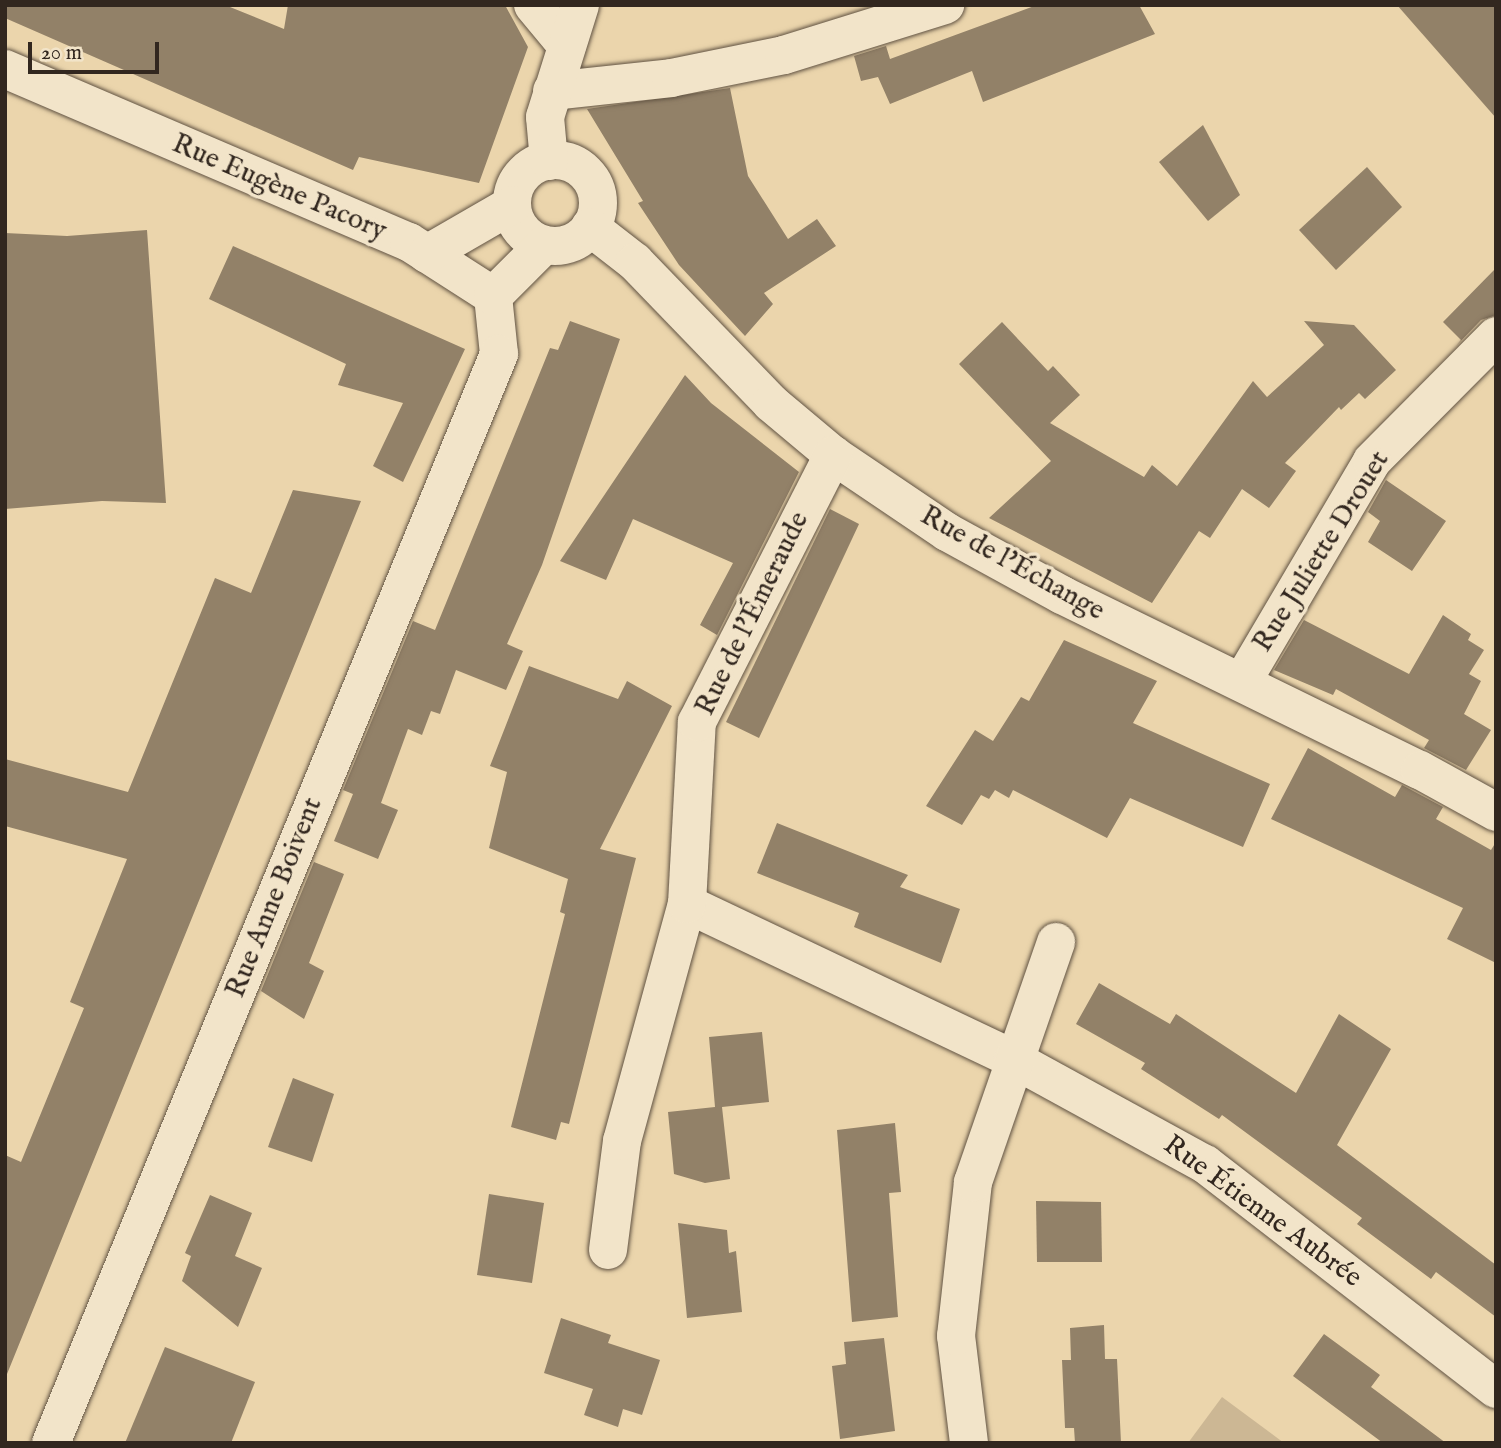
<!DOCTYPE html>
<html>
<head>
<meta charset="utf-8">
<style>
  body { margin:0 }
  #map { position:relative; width:1501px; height:1448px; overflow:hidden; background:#ebd5ac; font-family:"IM FELL English",serif }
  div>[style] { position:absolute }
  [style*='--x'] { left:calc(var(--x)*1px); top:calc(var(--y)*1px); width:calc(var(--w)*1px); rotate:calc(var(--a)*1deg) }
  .green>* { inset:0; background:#ccb794 }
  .building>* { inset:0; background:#928168 }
  .roads { filter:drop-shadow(0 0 2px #605242) drop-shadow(0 0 2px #605242) }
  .minor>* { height:38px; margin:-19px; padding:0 19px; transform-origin:19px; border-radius:19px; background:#f2e4c9 }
  .minor>.ring { margin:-19px; padding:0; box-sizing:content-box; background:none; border:38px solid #f2e4c9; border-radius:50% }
  span { translate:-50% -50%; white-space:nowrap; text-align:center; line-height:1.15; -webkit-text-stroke:7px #f2e4c9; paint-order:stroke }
  .street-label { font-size:28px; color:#32271f }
  .frame { position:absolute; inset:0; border:7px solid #32271f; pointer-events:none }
  .scale { position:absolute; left:28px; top:42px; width:131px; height:32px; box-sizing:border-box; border:4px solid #32271f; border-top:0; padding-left:9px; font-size:21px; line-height:24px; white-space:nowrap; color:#32271f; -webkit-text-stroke:5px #f2e4c9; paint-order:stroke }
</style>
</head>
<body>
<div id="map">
  <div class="green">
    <i style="clip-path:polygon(1222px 1397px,1284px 1443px,1188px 1443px)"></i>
  </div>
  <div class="building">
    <i style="clip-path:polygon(5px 5px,225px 5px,284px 29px,288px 5px,505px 5px,528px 47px,479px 183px,359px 157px,353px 170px,5px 18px)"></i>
    <i style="clip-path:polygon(1037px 5px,1139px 5px,1155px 34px,983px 102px,972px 71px,890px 104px,878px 77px,861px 81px,854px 56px,886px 46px,890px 59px)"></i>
    <i style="clip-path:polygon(1397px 5px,1496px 5px,1496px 118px)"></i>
    <i style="clip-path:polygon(730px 88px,748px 176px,788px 239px,817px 219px,836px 246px,764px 293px,773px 304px,745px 336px,679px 265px,638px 203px,643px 201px,587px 109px)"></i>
    <i style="clip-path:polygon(1203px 125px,1240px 195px,1208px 221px,1159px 162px)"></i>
    <i style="clip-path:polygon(1367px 167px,1402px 207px,1336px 270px,1299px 230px)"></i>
    <i style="clip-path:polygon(147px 230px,166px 503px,102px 501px,5px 509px,5px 233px,67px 236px)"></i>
    <i style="clip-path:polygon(233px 246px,465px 349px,403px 482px,373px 466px,403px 403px,338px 385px,346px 364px,209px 299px)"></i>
    <i style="clip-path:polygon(1496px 268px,1496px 315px,1481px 320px,1456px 346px,1461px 340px,1443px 322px)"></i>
    <i style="clip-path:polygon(570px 321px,620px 339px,542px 565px,507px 644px,523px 651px,506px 690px,456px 670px,440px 714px,431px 711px,422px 735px,408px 729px,381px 803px,398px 810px,378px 859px,334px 841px,353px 794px,343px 790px,413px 621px,435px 630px,550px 348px,558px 350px)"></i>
    <i style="clip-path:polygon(1304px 321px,1354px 325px,1396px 370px,1365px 399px,1359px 393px,1341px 410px,1339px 407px,1285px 463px,1296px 471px,1269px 508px,1242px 489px,1210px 538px,1199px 531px,1152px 603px,989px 518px,1051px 461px,959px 364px,1002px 322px,1048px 371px,1053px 366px,1080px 395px,1050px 423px,1144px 477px,1152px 465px,1177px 486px,1253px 381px,1267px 397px,1324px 345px)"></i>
    <i style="clip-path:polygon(685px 375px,711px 403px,799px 472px,717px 635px,700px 625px,733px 563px,633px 519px,606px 580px,560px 561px)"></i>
    <i style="clip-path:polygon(1386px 480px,1446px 521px,1412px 571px,1368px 542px,1380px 521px,1368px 512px)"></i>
    <i style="clip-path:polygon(293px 490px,361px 501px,5px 1379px,5px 1155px,21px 1162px,84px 1008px,70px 1002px,127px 859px,5px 826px,5px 759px,128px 792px,215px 578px,251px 593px)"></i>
    <i style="clip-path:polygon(830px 509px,859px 524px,759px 738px,726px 722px)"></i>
    <i style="clip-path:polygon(1443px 615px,1471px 634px,1468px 640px,1484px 650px,1469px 674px,1481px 681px,1464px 714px,1491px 730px,1466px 770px,1424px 748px,1429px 740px,1336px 689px,1333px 695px,1274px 670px,1304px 620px,1409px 674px)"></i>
    <i style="clip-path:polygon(1064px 640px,1157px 681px,1133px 723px,1270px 784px,1243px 847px,1130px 798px,1107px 838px,1013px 790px,1009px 798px,995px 790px,989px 799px,981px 795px,962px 825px,926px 806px,975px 730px,993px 741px,1021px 697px,1029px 701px)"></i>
    <i style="clip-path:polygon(529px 666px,618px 699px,627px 681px,672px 706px,600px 849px,636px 858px,569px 1124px,561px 1122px,556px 1140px,511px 1127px,565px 914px,560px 912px,568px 879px,489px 848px,507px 772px,490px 766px)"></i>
    <i style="clip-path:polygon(1308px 748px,1395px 797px,1402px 785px,1443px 807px,1436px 819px,1491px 850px,1496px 842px,1496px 963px,1447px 939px,1463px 908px,1271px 819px)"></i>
    <i style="clip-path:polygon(777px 823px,908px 875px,900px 887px,960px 909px,941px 963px,854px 927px,859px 913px,757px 873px)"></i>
    <i style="clip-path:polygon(314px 862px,344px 874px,309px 963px,324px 971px,304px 1019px,261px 991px)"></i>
    <i style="clip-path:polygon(1099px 983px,1170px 1024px,1176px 1014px,1296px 1093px,1339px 1014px,1391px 1049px,1337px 1145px,1496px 1265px,1496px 1317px,1436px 1272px,1431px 1279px,1357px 1224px,1362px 1218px,1222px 1115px,1219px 1119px,1141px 1069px,1145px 1063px,1076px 1024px)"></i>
    <i style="clip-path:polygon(762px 1032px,769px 1102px,722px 1107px,730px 1179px,705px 1183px,674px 1174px,668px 1112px,715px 1107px,709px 1037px)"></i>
    <i style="clip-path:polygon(293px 1078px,334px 1094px,312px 1162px,268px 1147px)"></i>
    <i style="clip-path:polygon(895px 1123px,901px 1192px,889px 1193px,898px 1317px,852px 1322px,837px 1130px)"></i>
    <i style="clip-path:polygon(489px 1194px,544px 1203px,532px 1283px,477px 1275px)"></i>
    <i style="clip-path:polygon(210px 1195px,252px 1213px,235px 1256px,262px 1268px,238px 1327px,182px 1281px,191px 1256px,185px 1253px)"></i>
    <i style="clip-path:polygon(1036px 1201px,1101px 1202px,1102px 1262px,1037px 1262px)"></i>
    <i style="clip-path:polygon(678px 1223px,727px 1230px,729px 1253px,736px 1251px,742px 1312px,687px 1318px)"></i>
    <i style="clip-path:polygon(561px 1318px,611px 1335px,608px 1343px,660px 1360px,642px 1415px,623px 1409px,618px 1427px,584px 1415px,593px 1389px,544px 1373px)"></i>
    <i style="clip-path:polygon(1104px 1325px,1105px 1359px,1117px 1359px,1121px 1443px,1075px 1443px,1074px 1428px,1065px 1428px,1062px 1360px,1071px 1360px,1070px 1328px)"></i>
    <i style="clip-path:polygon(1324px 1334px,1380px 1375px,1371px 1387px,1446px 1443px,1383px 1443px,1293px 1376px)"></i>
    <i style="clip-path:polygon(884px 1338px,895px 1431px,840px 1439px,832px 1366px,846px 1364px,844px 1342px)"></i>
    <i style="clip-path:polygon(165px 1347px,255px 1382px,231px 1443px,125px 1443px)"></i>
  </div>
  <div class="roads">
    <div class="minor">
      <i style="--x:533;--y:5;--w:53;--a:50.3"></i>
      <i style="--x:5;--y:69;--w:439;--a:23.2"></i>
      <i style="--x:409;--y:242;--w:100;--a:32.7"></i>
      <i style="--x:493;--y:296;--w:58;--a:84.1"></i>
      <i style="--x:499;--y:354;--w:1178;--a:112.36"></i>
      <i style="--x:552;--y:91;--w:120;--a:-6.2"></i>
      <i style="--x:671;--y:78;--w:115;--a:-11.5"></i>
      <i style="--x:784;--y:55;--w:169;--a:-17.3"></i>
      <i class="ring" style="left:512px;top:160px;width:48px;height:48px"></i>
      <i style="--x:549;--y:161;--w:44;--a:-95.2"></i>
      <i style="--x:545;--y:117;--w:117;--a:-72.6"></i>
      <i style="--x:590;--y:227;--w:57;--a:37.9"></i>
      <i style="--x:635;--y:262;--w:196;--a:46"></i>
      <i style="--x:771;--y:403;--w:81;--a:40"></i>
      <i style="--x:833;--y:455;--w:138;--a:34"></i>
      <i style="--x:947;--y:532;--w:131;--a:28.7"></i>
      <i style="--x:1062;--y:595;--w:398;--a:26.1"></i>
      <i style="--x:1420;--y:770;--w:87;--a:28.9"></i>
      <i style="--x:427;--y:254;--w:98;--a:-30"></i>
      <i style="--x:493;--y:296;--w:72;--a:-45"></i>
      <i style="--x:1242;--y:682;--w:256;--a:-59.5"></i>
      <i style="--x:1372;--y:461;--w:176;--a:-45.2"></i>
      <i style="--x:687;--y:904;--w:361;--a:25.4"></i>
      <i style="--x:1013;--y:1059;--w:219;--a:28.7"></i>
      <i style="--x:1205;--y:1164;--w:368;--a:37.7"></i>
      <i style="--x:608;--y:1250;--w:110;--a:-82.7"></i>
      <i style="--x:622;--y:1141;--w:246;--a:-74.7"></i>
      <i style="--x:687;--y:904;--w:182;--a:-86.9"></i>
      <i style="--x:697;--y:722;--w:300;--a:-63"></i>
      <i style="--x:969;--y:1443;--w:108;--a:-96.9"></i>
      <i style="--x:956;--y:1336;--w:155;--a:-83.7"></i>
      <i style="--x:973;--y:1182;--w:254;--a:-70.9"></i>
    </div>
  </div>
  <div class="street-label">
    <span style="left:279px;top:188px;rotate:23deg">Rue Eugène Pacory</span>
    <span style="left:1322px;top:552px;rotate:-58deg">Rue Juliette Drouet</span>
    <span style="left:1012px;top:564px;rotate:29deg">Rue de l'Échange</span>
    <span style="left:753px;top:614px;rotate:-64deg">Rue de l'Émeraude</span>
    <span style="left:275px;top:898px;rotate:-68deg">Rue Anne Boivent</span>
    <span style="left:1262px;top:1212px;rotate:36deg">Rue Étienne Aubrée</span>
  </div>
  <div class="frame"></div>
  <div class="scale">20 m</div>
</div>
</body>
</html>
